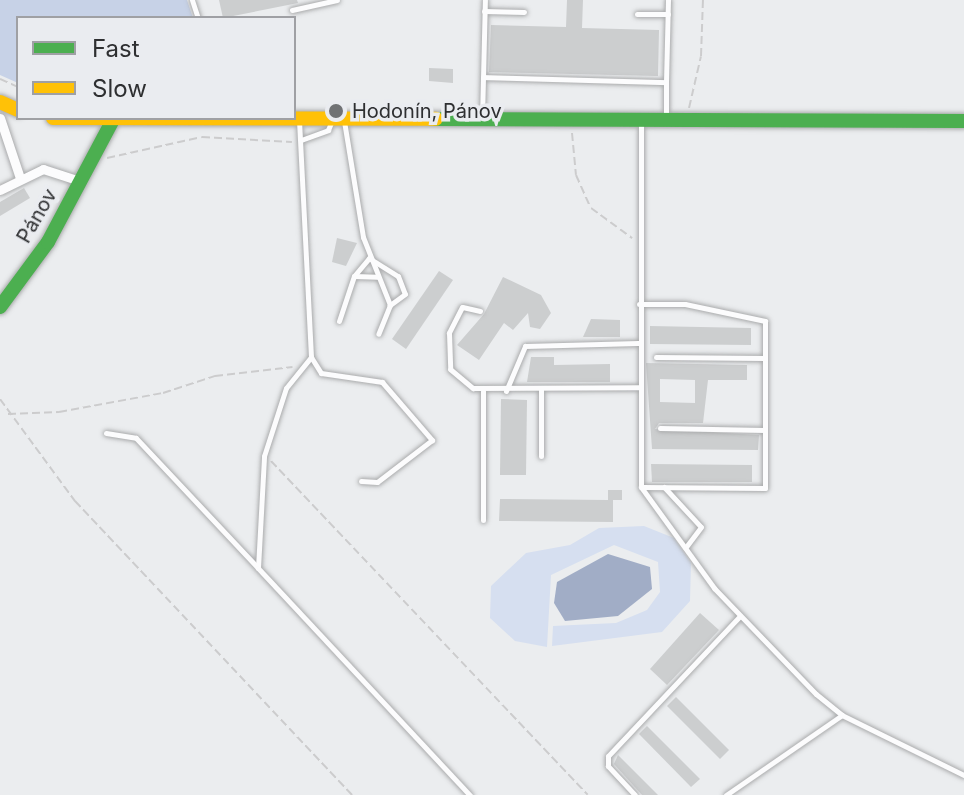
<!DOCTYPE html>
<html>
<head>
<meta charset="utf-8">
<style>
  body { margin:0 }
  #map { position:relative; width:964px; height:795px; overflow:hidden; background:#ebedef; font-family:Inter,sans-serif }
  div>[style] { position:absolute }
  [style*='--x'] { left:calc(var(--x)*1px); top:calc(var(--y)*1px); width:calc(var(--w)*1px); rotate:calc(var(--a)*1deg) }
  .green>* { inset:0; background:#d6dff0 }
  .forest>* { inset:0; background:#c7d2e7 }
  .water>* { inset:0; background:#a1adc6 }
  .building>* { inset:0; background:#cccecf }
  .path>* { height:2px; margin-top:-1px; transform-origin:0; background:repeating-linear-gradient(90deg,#cccccd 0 8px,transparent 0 12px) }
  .roads { filter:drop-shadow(0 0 2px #aaabac) drop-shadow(0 0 2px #aaabac) }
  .lane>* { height:5px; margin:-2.5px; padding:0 2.5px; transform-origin:2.5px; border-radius:2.5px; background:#fcfcfd }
  .street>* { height:9px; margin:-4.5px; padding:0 4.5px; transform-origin:4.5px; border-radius:4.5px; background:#fcfcfd }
  .fast>* { height:14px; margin:-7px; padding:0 7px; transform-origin:7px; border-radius:7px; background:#4caf50 }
  .slow>* { height:14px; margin:-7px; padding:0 7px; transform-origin:7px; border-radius:7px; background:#ffc107 }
  .dots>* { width:22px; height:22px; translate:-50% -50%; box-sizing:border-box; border:4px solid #eaecf0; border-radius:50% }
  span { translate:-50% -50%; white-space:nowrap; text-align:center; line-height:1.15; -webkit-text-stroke:7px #eaecf0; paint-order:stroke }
  .poi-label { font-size:20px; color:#2e2f31 }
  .left { translate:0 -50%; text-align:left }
  .street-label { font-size:20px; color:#2e2f31 }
  .legend { position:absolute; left:16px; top:16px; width:280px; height:104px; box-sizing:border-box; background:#eaecf0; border:2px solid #9fa0a4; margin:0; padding:10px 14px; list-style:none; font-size:24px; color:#2e2f31 }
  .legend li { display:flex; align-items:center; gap:16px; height:40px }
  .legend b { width:40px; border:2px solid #9fa0a4 }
</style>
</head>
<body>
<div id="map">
  <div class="green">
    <i style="clip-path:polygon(644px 526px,674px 538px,691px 563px,690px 601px,662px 632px,552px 646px,553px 626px,616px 623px,647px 610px,660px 592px,658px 562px,614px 545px,551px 575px,547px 647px,515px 641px,490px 618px,491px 586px,526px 553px,570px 545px,599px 528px)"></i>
  </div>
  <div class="forest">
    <i style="clip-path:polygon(0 0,187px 0,193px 18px,18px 18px,18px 83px,0 75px)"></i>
  </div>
  <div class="water">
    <i style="clip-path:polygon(608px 554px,650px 567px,652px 589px,618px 616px,565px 621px,554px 603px,557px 582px)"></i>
  </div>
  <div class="building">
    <i style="clip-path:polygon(219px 0,297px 0,298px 3px,223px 18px)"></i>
    <i style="clip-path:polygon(567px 0,583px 0,582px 28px,659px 30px,658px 76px,489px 72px,491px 25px,566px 27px)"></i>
    <i style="clip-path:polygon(429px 68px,453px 69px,453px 83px,429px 81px)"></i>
    <i style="clip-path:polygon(24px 188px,30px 198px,0 216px,0 202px)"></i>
    <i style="clip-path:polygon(337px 238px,357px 243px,346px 266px,332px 262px)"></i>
    <i style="clip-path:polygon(439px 271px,453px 280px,406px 349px,392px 339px)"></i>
    <i style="clip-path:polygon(503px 277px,541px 295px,551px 313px,540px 329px,530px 327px,528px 313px,513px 330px,504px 323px,479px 360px,457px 345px,484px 314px)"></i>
    <i style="clip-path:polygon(591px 319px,620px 320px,620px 337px,583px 337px)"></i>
    <i style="clip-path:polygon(650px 326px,751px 328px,751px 345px,650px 344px)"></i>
    <i style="clip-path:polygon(531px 357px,554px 357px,554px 365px,610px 364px,610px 382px,527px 382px)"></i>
    <i style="clip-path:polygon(evenodd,646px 363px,747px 365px,747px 380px,708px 380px,703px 423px,659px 423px,655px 429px,759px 435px,758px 450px,652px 449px,646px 363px,660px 379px,695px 380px,695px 403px,660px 402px,660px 379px)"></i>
    <i style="clip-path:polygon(501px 399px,527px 400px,526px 475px,500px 475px)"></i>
    <i style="clip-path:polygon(651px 464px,752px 465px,752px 482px,652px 482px)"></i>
    <i style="clip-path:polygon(608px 490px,622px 490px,622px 500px,613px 500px,613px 522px,499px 521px,500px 499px,608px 500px)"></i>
    <i style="clip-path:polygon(700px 613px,719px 630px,667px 685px,650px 669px)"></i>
    <i style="clip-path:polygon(676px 697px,729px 750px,720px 759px,667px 706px)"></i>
    <i style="clip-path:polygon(647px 726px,700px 779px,691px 787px,639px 734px)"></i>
    <i style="clip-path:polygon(618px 755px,658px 795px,642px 795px,614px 764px)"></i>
  </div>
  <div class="path">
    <i style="--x:0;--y:79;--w:20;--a:24"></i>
    <i style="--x:689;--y:108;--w:53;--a:-77"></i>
    <i style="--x:701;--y:56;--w:56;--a:-88"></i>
    <i style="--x:572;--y:133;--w:42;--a:84.6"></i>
    <i style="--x:576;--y:175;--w:36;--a:66"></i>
    <i style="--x:591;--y:208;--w:51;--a:36.2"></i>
    <i style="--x:107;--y:158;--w:97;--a:-12.5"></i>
    <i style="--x:202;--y:137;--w:90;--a:3.2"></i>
    <i style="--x:0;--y:399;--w:127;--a:53.7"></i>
    <i style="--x:75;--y:501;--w:404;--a:46.7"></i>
    <i style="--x:8;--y:414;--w:51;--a:-2.2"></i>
    <i style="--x:59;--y:412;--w:106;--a:-10.4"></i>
    <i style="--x:163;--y:393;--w:55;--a:-18.1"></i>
    <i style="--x:215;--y:376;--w:78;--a:-6.7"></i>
    <i style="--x:271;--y:461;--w:460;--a:46.5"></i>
  </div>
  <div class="roads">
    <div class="lane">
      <i style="--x:192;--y:0;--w:19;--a:72"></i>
      <i style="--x:292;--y:10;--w:46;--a:-12.5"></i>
      <i style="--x:484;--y:11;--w:40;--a:1.4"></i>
      <i style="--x:637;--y:14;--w:31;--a:0"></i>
      <i style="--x:483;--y:77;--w:183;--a:1.6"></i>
      <i style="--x:666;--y:82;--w:82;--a:-88.6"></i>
      <i style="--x:666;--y:117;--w:35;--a:-90"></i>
      <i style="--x:482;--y:119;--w:119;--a:-88.6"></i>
      <i style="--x:344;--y:121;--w:118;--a:80.7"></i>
      <i style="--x:363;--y:237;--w:73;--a:68.3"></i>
      <i style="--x:390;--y:305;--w:31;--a:112"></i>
      <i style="--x:641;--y:122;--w:365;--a:90"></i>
      <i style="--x:641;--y:487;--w:125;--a:54.1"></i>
      <i style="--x:714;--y:588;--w:147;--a:46.1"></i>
      <i style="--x:816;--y:694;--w:33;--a:39"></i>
      <i style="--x:842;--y:715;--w:136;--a:26.2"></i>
      <i style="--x:301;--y:140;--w:29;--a:-20"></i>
      <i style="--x:328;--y:130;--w:11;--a:-68"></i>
      <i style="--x:354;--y:276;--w:23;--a:-50"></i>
      <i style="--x:369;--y:258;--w:34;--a:32"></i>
      <i style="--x:398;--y:276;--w:19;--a:69"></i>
      <i style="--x:405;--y:294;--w:19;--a:144"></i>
      <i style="--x:639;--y:304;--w:46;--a:0"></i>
      <i style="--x:685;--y:304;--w:82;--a:12"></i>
      <i style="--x:765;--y:321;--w:37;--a:90"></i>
      <i style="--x:480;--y:311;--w:18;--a:-167"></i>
      <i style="--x:462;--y:307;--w:29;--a:117"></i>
      <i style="--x:449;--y:333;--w:36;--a:88"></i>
      <i style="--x:450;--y:369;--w:30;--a:40"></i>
      <i style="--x:473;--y:388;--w:166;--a:-0.3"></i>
      <i style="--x:339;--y:321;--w:47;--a:-71.6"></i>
      <i style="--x:354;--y:276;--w:23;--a:2"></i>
      <i style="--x:311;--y:357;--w:19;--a:58"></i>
      <i style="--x:321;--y:373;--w:62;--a:8.4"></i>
      <i style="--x:382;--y:382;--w:77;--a:49.2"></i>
      <i style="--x:432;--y:440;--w:69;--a:142.6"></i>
      <i style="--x:377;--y:482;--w:16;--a:-176"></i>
      <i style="--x:541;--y:389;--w:67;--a:90"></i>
      <i style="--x:506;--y:391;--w:49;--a:-67.1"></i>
      <i style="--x:525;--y:346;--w:113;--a:-1.5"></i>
      <i style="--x:660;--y:428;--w:105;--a:1.1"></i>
      <i style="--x:106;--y:433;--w:30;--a:9"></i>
      <i style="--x:136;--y:438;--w:178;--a:46.8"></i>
      <i style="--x:258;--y:568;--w:112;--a:-86.9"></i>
      <i style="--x:264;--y:456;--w:71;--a:-72.1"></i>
      <i style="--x:286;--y:388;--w:40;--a:-51"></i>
      <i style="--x:311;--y:357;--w:236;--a:-92.9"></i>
      <i style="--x:642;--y:487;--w:123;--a:0.5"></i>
      <i style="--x:765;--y:488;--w:130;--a:-90"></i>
      <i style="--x:765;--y:358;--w:109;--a:-179.5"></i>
      <i style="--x:664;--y:487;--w:54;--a:47.2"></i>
      <i style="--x:701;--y:527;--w:26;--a:127"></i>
      <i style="--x:483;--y:520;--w:129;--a:-90"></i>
      <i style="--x:258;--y:568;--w:311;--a:47"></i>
      <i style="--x:635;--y:795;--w:40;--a:-133"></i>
      <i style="--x:608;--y:766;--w:10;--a:-90"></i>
      <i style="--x:608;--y:756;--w:192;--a:-46.7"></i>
      <i style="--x:726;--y:795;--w:141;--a:-34.6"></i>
    </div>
    <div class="street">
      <i style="--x:0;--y:118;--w:63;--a:71.6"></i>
      <i style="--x:0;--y:190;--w:48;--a:-26"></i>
      <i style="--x:43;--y:169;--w:38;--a:18"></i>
    </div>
    <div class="fast">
      <i style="--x:436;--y:119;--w:528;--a:0.22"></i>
      <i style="--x:0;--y:307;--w:81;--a:-53.6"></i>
      <i style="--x:48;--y:242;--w:138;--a:-62"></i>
    </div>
    <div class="slow">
      <i style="--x:0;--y:102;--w:20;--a:24"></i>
      <i style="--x:53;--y:118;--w:383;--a:0.1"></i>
    </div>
  </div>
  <div class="dots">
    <i style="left:336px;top:111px;background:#707274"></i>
  </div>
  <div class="poi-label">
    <span class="left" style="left:352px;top:111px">Hodonín, Pánov</span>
  </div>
  <div class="street-label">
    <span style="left:37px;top:216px;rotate:-60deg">Pánov</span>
  </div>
  <ul class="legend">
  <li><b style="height:10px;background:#4caf50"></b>Fast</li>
  <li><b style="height:10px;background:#ffc107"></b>Slow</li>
  </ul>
</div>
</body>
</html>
